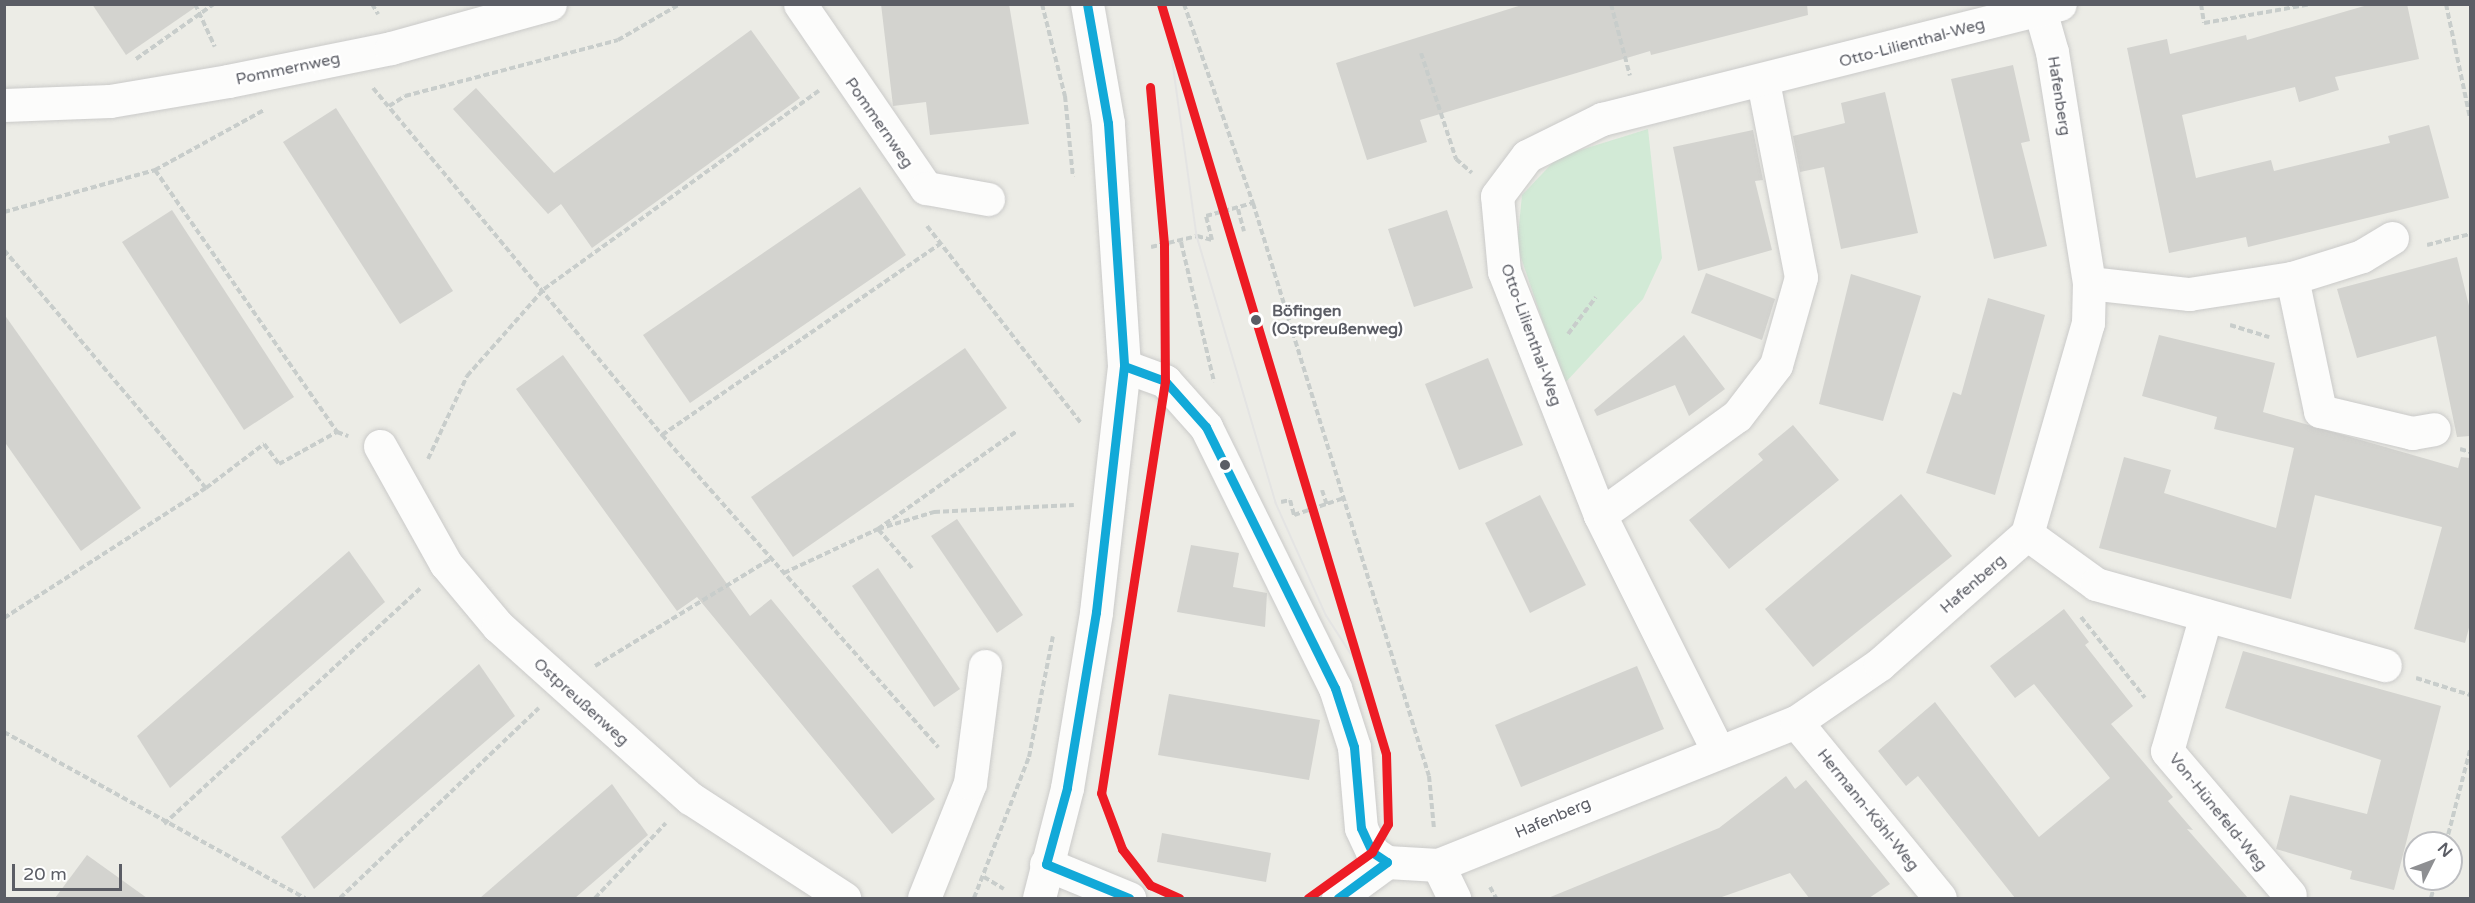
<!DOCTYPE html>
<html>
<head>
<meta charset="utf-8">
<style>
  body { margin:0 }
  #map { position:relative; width:2475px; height:903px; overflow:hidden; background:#ecece6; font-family:"Varela Round",sans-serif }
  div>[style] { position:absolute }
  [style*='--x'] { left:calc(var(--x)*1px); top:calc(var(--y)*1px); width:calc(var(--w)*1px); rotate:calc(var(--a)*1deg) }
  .green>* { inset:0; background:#d2ead6 }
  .building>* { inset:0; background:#d3d3cf }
  .path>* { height:4px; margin-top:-2px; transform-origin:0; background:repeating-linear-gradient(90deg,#c8cdcb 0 6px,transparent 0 9px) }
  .roads { filter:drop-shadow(0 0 2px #cacac9) drop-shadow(0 0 2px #cacac9) }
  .minor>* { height:33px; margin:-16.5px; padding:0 16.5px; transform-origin:16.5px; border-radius:16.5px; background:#fcfcfb }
  .tram>* { height:1.5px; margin:-0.75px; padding:0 0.75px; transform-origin:0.75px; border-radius:0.75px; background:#e4e4e3 }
  .bus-1>* { height:9px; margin:-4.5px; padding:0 4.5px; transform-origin:4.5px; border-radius:4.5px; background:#12a9d8 }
  .tram-1>* { height:9px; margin:-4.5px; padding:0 4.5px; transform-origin:4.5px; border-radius:4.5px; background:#ed1b24 }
  .dots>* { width:16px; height:16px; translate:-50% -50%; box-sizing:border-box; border:3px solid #fff; border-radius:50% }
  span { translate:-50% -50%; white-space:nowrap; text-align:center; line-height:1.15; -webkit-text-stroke:5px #fff; paint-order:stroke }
  .street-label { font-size:16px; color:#5b5d65 }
  .stop-label { font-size:16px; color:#5b5d65; font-weight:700 }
  .left { translate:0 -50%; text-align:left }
  .frame { position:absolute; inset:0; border:6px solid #5b5d65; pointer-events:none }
  .north { position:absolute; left:2403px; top:831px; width:60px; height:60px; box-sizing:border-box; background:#fff; border:2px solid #bdbec1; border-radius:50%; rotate:48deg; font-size:16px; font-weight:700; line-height:24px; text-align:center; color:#5b5d65 }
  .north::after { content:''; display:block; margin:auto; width:21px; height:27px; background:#8e8f92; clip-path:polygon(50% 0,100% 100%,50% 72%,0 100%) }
  .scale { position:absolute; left:12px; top:864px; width:110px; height:27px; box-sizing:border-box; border:3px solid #5b5d65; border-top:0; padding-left:8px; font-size:18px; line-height:21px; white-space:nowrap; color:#5b5d65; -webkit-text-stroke:4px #fff; paint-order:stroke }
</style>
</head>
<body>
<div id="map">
  <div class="green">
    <i style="clip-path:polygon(1648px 129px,1662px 258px,1643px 299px,1564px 384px,1517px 246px,1522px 195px,1558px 157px)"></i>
  </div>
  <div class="building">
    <i style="clip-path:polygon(92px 4px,200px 4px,126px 55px)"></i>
    <i style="clip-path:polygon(881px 4px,1009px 4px,1029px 124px,930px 135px,926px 102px,893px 106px)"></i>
    <i style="clip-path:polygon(1525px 4px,1807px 4px,1808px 15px,1651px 55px,1650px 51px,1420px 120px,1427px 142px,1367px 160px,1336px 63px)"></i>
    <i style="clip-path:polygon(2371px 4px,2407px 4px,2419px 59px,2335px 77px,2339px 90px,2299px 102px,2295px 87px,2182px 115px,2196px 178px,2271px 160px,2274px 171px,2390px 143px,2388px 136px,2429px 125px,2449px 198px,2248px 247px,2246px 237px,2169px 253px,2127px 48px,2167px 39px,2170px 54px,2246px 35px,2247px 40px)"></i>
    <i style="clip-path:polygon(751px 30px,800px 98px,592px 248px,561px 204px,548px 214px,453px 109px,476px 88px,554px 173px)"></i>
    <i style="clip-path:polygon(2013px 65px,2030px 141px,2021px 143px,2047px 246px,1994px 259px,1951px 79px)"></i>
    <i style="clip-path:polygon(1885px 92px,1918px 233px,1841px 249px,1824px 167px,1800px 172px,1793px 136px,1845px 123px,1841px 103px)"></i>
    <i style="clip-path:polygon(336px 108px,453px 291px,400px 324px,283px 142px)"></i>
    <i style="clip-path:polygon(1753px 130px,1763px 180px,1755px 181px,1772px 250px,1698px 271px,1673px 147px)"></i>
    <i style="clip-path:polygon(860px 187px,906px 255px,690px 403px,643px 335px)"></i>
    <i style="clip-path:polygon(172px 210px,294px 397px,244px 430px,122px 242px)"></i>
    <i style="clip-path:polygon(1447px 210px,1473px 288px,1414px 307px,1388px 229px)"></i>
    <i style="clip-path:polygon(2457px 257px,2470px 310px,2470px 436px,2457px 437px,2436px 336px,2357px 358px,2337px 289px)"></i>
    <i style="clip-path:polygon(1706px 273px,1775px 299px,1762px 340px,1691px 313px)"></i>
    <i style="clip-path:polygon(1851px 274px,1921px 296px,1883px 421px,1819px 404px)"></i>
    <i style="clip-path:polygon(1988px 298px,2045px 315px,1995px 495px,1926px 473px,1953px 392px,1961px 395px)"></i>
    <i style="clip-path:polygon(4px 314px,141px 508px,81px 551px,4px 441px)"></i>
    <i style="clip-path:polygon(1684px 335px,1725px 389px,1689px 416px,1675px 385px,1597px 416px,1594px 410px)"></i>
    <i style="clip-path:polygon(2159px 335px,2275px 363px,2263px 412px,2458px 468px,2461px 457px,2470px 458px,2470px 624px,2465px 643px,2414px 629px,2442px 527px,2315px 495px,2291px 599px,2099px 548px,2124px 457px,2171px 470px,2164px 493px,2276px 528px,2294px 448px,2214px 429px,2217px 417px,2142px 396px)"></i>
    <i style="clip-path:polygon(965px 348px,1007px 408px,793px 557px,751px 497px)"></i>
    <i style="clip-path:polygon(563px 355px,750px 616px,771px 599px,935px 799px,892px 834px,697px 597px,677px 611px,516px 389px)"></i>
    <i style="clip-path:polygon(1488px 358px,1523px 445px,1459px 470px,1425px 384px)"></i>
    <i style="clip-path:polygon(1793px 425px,1839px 480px,1729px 569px,1689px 520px,1763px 460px,1758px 454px)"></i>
    <i style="clip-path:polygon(1901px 494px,1952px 556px,1813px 667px,1765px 609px)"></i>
    <i style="clip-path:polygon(1540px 495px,1586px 585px,1530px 613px,1485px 523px)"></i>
    <i style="clip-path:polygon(957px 519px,1023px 615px,997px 633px,931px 536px)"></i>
    <i style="clip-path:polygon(1191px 545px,1239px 553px,1233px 587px,1267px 593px,1265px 627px,1177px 612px)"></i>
    <i style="clip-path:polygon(349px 551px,385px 602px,170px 788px,137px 736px)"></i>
    <i style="clip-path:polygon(878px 568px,960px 689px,934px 707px,852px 586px)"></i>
    <i style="clip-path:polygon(2064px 609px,2089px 642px,2085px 645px,2133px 706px,2111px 724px,2173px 797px,2168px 801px,2193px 830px,2187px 829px,2248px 898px,2015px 898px,1918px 776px,1906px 786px,1878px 751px,1935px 702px,2039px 837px,2110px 778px,2034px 684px,2015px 698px,1990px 666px)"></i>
    <i style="clip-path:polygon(2243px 651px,2441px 706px,2394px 890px,2350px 879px,2352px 871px,2276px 849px,2290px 795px,2367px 814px,2381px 760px,2225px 708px)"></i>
    <i style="clip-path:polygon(479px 664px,515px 716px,314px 889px,281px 837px)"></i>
    <i style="clip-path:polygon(1637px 666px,1664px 729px,1521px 787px,1495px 725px)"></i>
    <i style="clip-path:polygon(1169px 694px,1320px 720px,1309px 780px,1158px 755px)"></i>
    <i style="clip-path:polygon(1786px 776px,1795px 789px,1806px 780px,1890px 884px,1869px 898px,1809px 898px,1790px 873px,1719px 898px,1548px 898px,1719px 828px)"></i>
    <i style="clip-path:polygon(612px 784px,648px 835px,575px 898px,480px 898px)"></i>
    <i style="clip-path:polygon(1162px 833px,1271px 853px,1266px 882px,1157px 862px)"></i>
    <i style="clip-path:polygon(87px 855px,147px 898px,55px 898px)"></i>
  </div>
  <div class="path">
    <i style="--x:195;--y:4;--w:47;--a:65.1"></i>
    <i style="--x:372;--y:4;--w:12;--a:59"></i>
    <i style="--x:1042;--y:4;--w:95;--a:76"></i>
    <i style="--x:1065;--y:96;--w:81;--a:84.4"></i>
    <i style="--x:1184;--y:4;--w:211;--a:70.9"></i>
    <i style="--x:1253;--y:203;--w:599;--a:72.93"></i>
    <i style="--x:1429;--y:776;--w:53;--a:84.6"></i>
    <i style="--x:1611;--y:4;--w:74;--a:75.2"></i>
    <i style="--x:2201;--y:4;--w:19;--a:81"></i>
    <i style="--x:2204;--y:23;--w:110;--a:-10"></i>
    <i style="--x:2446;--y:4;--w:116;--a:78.1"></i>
    <i style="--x:1421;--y:53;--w:112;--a:71.7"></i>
    <i style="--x:1456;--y:159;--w:21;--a:41"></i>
    <i style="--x:136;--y:59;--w:95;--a:-35.2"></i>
    <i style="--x:373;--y:88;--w:452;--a:50.2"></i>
    <i style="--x:662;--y:435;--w:417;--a:48.5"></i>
    <i style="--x:389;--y:106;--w:19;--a:-32"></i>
    <i style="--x:405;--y:96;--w:220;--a:-14.7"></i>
    <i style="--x:618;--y:40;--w:72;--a:-30.1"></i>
    <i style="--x:155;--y:170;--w:319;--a:55.2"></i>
    <i style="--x:1238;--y:209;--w:23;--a:75"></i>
    <i style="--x:4;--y:212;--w:157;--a:-15.5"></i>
    <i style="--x:155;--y:170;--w:124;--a:-28.8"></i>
    <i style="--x:927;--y:226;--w:250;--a:52"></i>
    <i style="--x:1181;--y:242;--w:144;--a:76.7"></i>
    <i style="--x:2427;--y:245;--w:44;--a:-14.3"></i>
    <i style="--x:1151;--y:247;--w:47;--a:-13.4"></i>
    <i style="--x:1197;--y:236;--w:16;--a:15"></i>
    <i style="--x:1212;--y:240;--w:25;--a:-104"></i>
    <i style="--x:1206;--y:216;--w:49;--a:-15.5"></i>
    <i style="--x:4;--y:250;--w:312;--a:49.7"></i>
    <i style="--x:2230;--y:325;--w:41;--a:17.1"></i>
    <i style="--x:1568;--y:334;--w:46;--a:-52.9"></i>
    <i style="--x:662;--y:435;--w:337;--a:-34.5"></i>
    <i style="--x:2460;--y:449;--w:10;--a:17"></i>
    <i style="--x:428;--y:459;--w:92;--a:-64.8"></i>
    <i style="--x:467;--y:376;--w:116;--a:-48.5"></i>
    <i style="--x:544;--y:289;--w:339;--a:-35.8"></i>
    <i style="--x:1322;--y:490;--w:16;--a:72"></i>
    <i style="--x:1281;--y:502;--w:9;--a:-13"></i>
    <i style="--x:1290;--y:500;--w:16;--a:75"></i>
    <i style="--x:1294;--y:515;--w:53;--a:-18.8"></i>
    <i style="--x:912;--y:568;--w:52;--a:-131.1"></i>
    <i style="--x:878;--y:529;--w:170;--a:-35.2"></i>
    <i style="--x:784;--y:573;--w:104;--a:-25.1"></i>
    <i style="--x:878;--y:529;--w:59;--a:-16.9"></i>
    <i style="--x:934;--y:512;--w:140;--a:-2.9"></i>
    <i style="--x:2081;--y:617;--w:103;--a:51.7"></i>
    <i style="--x:4;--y:618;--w:240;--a:-32.8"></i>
    <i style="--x:206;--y:488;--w:73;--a:-37.2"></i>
    <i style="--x:264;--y:444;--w:25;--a:53"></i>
    <i style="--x:279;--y:464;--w:66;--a:-28.9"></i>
    <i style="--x:337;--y:432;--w:12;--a:20"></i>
    <i style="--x:595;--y:666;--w:207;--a:-31.4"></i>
    <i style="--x:2416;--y:678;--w:57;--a:17.5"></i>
    <i style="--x:4;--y:732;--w:344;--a:28.9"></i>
    <i style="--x:164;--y:824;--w:348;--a:-42.6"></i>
    <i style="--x:2446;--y:843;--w:96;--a:-75.5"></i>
    <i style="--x:984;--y:877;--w:23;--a:31"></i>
    <i style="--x:1490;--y:887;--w:13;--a:61"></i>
    <i style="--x:340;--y:898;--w:275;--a:-43.7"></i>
    <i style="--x:595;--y:898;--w:103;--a:-46.6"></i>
    <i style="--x:974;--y:898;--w:151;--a:-68.7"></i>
    <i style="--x:1029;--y:757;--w:123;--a:-78.8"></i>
    <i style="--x:2431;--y:898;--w:20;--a:-75"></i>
  </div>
  <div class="roads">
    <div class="minor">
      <i style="--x:800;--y:4;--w:223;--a:55.6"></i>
      <i style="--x:926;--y:188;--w:63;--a:10.1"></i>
      <i style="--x:4;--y:105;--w:106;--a:-2.2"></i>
      <i style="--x:110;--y:101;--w:120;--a:-9.6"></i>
      <i style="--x:228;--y:81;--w:166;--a:-11.4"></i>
      <i style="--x:391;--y:48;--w:165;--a:-15.5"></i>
      <i style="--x:2292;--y:278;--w:136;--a:78.1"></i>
      <i style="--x:2320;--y:411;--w:95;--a:13.4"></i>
      <i style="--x:2412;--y:433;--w:22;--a:-10"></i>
      <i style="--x:2089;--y:283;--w:101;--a:6.3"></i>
      <i style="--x:2189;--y:294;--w:104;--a:-8.8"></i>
      <i style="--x:2292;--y:278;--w:73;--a:-17.4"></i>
      <i style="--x:2362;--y:256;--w:35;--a:-31"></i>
      <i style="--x:1124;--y:366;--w:44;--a:20.1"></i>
      <i style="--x:1165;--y:381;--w:62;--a:48.3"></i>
      <i style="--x:1206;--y:427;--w:291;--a:63.7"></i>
      <i style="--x:1335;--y:688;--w:62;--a:72.1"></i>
      <i style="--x:1354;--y:747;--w:81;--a:85.1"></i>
      <i style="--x:1361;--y:828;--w:26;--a:65"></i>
      <i style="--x:1372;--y:852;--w:18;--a:34"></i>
      <i style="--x:1387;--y:862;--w:51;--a:3.4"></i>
      <i style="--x:1438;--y:865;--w:386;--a:-21.8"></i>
      <i style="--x:1796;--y:722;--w:102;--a:-34.6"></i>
      <i style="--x:1880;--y:664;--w:196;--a:-41.5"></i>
      <i style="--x:2027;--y:534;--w:220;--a:-73.9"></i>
      <i style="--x:2088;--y:323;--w:40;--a:-88.6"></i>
      <i style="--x:2089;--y:283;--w:234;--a:-99.1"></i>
      <i style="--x:2052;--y:52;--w:44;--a:-105.9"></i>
      <i style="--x:380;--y:446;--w:135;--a:60.8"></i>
      <i style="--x:446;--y:564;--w:81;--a:50"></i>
      <i style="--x:498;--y:626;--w:258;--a:41.9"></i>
      <i style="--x:690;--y:798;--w:184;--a:33"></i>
      <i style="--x:1600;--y:515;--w:169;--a:-35.9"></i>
      <i style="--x:1737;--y:416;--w:64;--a:-52.6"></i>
      <i style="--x:1776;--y:365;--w:91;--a:-74.1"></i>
      <i style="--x:1801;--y:277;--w:200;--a:-101"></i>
      <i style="--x:2027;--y:534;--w:85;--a:35.9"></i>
      <i style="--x:2096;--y:584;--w:300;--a:15.7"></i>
      <i style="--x:2206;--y:615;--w:141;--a:106"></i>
      <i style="--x:2167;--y:751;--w:189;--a:49.5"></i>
      <i style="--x:1796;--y:722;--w:227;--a:50.7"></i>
      <i style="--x:1717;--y:749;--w:262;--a:-116.6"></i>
      <i style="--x:1600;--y:515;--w:262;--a:-111.5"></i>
      <i style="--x:1504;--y:271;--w:75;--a:-95.3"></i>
      <i style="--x:1497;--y:196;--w:50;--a:-53.1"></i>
      <i style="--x:1527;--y:156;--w:84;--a:-26.3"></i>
      <i style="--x:1602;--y:119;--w:472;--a:-14.1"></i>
      <i style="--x:1046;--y:864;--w:90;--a:22.3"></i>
      <i style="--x:1438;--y:865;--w:37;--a:64"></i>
      <i style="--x:924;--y:898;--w:124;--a:-68.2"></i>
      <i style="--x:970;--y:783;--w:118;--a:-82.7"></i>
      <i style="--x:1039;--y:898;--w:114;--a:-75.7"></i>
      <i style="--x:1067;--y:788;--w:178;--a:-80.6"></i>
      <i style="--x:1096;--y:612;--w:248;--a:-83.5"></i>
      <i style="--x:1124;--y:366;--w:244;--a:-93.8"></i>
      <i style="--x:1108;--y:123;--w:121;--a:-100"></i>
      <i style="--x:1338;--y:898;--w:61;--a:-36.3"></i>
    </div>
  </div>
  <div class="tram">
    <i style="--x:1168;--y:27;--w:211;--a:82.1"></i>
    <i style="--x:1197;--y:236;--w:278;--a:73.5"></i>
    <i style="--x:1276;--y:503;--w:123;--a:65.9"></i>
    <i style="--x:1326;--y:615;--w:68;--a:57"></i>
  </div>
  <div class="bus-1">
    <i style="--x:1087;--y:4;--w:121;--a:80"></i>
    <i style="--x:1108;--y:123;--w:244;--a:86.2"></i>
    <i style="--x:1124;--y:366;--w:248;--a:96.5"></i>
    <i style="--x:1096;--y:612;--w:178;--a:99.4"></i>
    <i style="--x:1067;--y:788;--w:79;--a:105.4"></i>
    <i style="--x:1046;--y:864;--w:90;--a:22.3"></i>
    <i style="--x:1124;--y:366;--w:44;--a:20.1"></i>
    <i style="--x:1165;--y:381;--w:62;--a:48.3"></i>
    <i style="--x:1206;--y:427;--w:291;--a:63.7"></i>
    <i style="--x:1335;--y:688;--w:62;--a:72.1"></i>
    <i style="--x:1354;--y:747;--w:81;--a:85.1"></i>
    <i style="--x:1361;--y:828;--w:26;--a:65"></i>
    <i style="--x:1372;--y:852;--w:18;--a:34"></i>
    <i style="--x:1387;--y:862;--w:61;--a:143.7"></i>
  </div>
  <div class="tram-1">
    <i style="--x:1161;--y:4;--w:783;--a:73.3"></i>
    <i style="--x:1386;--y:754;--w:70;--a:88.4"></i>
    <i style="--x:1388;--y:824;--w:32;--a:120"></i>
    <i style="--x:1372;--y:852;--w:79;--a:144.3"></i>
    <i style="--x:1150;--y:87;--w:159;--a:84.9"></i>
    <i style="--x:1164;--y:245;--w:136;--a:89.6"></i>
    <i style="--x:1165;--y:381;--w:417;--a:98.8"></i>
    <i style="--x:1101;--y:793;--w:60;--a:69.4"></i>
    <i style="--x:1122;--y:849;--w:46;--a:52.1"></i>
    <i style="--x:1150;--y:885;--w:32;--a:24"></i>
  </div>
  <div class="dots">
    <i style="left:1256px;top:320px;background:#5b5d65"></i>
    <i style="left:1225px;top:465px;background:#5b5d65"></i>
  </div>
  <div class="street-label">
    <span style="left:1912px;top:43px;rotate:-15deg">Otto-Lilienthal-Weg</span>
    <span style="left:288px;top:69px;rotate:-12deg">Pommernweg</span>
    <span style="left:2059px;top:96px;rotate:81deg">Hafenberg</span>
    <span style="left:879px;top:123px;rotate:55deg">Pommernweg</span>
    <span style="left:1531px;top:335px;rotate:70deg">Otto-Lilienthal-Weg</span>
    <span style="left:1973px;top:584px;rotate:-41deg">Hafenberg</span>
    <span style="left:581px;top:702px;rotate:42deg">Ostpreußenweg</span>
    <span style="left:1868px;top:810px;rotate:51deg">Hermann-Köhl-Weg</span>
    <span style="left:2218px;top:812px;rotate:51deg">Von-Hünefeld-Weg</span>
    <span style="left:1553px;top:818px;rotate:-23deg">Hafenberg</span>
  </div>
  <div class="stop-label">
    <span class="left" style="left:1272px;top:320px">Böfingen<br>(Ostpreußenweg)</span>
  </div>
  <div class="frame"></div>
  <div class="north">N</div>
  <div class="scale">20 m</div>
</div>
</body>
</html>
